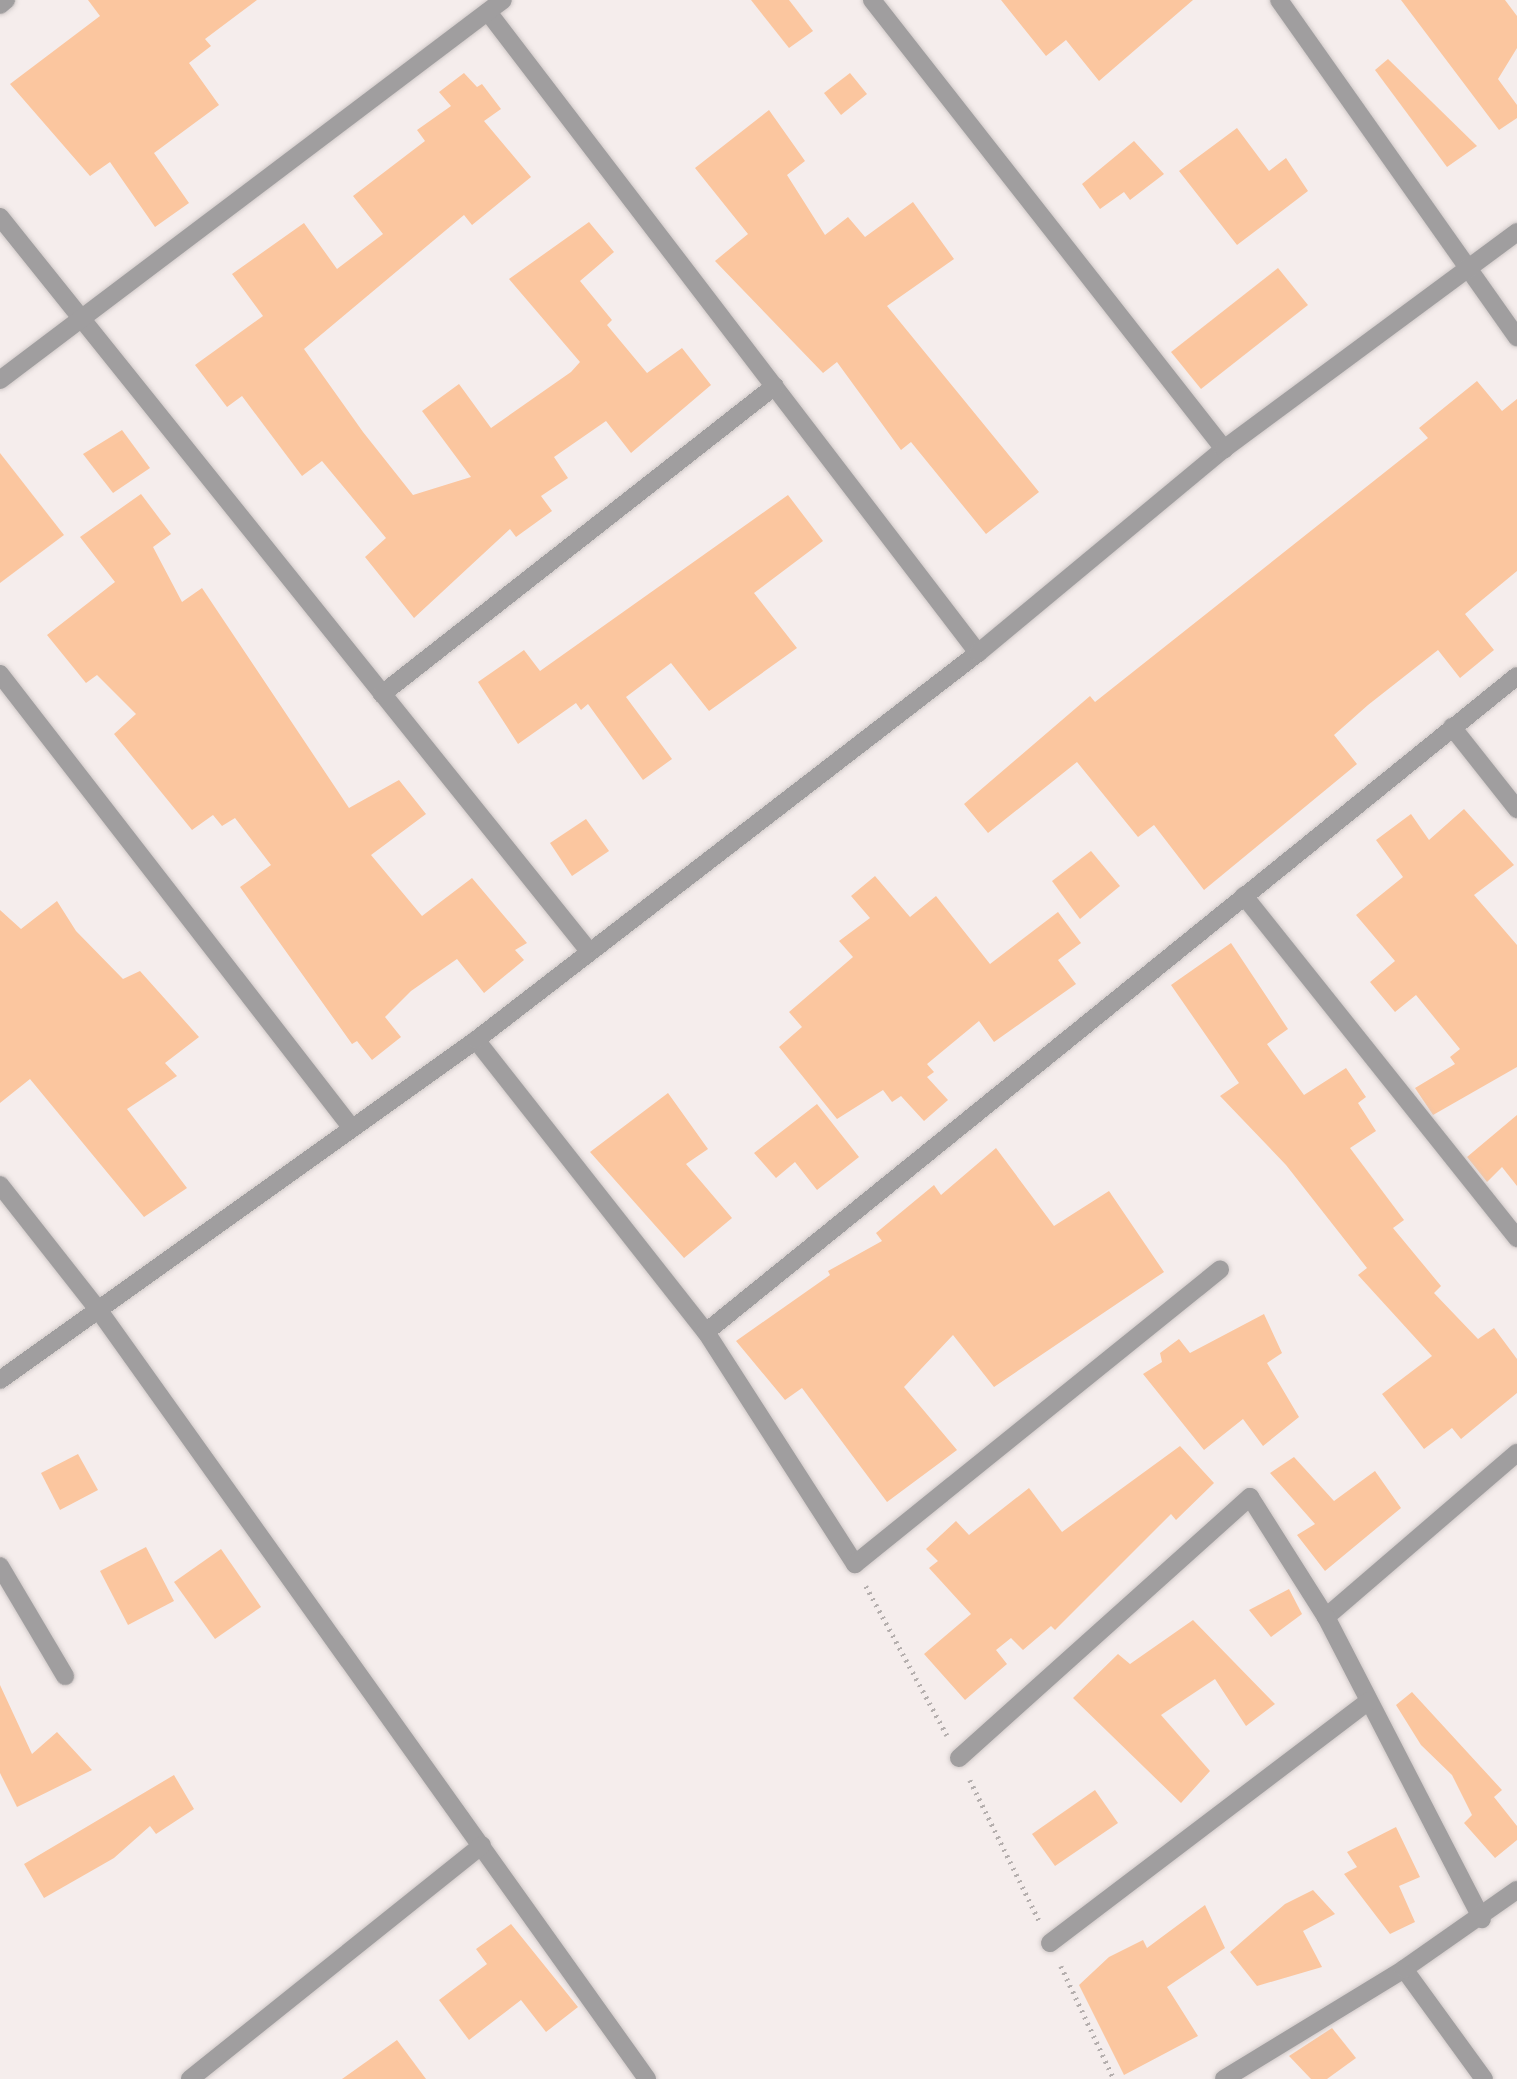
<!DOCTYPE html>
<html>
<head>
<meta charset="utf-8">
<style>
  body { margin:0 }
  #map { position:relative; width:1517px; height:2079px; overflow:hidden; background:#f5edec; font-family:"DejaVu Sans",sans-serif }
  div>[style] { position:absolute }
  [style*='--x'] { left:calc(var(--x)*1px); top:calc(var(--y)*1px); width:calc(var(--w)*1px); rotate:calc(var(--a)*1deg) }
  .building>* { inset:0; background:#fbc69f }
  .path>* { height:4.5px; margin-top:-2.25px; transform-origin:0; background:repeating-linear-gradient(90deg,#b5afae 0 2px,transparent 0 7px) }
  .roads { filter:drop-shadow(0 0 2px #d0c9c8) drop-shadow(0 0 2px #d0c9c8) }
  .minor>* { height:18px; margin:-9px; padding:0 9px; transform-origin:9px; border-radius:9px; background:#a09e9f }
  span { translate:-50% -50%; white-space:nowrap; text-align:center; line-height:1.15; -webkit-text-stroke:7px #fff; paint-order:stroke }
</style>
</head>
<body>
<div id="map">
  <div class="building">
    <i style="clip-path:polygon(88px 0,257px 0,205px 39px,211px 46px,189px 63px,219px 105px,154px 153px,189px 203px,155px 227px,110px 162px,90px 176px,10px 84px,100px 16px)"></i>
    <i style="clip-path:polygon(751px 0,789px 0,813px 31px,789px 48px)"></i>
    <i style="clip-path:polygon(1001px 0,1193px 0,1099px 81px,1066px 40px,1046px 56px)"></i>
    <i style="clip-path:polygon(1401px 0,1505px 0,1517px 16px,1517px 48px,1498px 79px,1517px 105px,1517px 118px,1499px 130px)"></i>
    <i style="clip-path:polygon(1388px 59px,1477px 146px,1447px 167px,1375px 70px)"></i>
    <i style="clip-path:polygon(464px 73px,477px 87px,482px 84px,501px 109px,484px 121px,531px 177px,472px 225px,464px 215px,304px 349px,363px 432px,413px 495px,471px 477px,422px 411px,459px 384px,491px 428px,571px 372px,580px 362px,509px 279px,589px 222px,614px 252px,580px 281px,612px 320px,607px 325px,647px 373px,682px 348px,711px 385px,631px 453px,606px 421px,554px 457px,568px 478px,541px 496px,552px 511px,516px 537px,510px 529px,414px 618px,365px 557px,386px 538px,322px 461px,302px 476px,242px 396px,227px 407px,195px 365px,263px 316px,232px 274px,304px 223px,337px 269px,383px 234px,353px 196px,425px 141px,417px 130px,451px 106px,439px 92px)"></i>
    <i style="clip-path:polygon(850px 73px,867px 94px,841px 115px,824px 93px)"></i>
    <i style="clip-path:polygon(769px 110px,805px 161px,787px 175px,825px 235px,848px 217px,865px 237px,913px 202px,954px 259px,887px 306px,1039px 492px,986px 534px,911px 442px,901px 450px,837px 362px,823px 373px,715px 261px,748px 234px,695px 168px)"></i>
    <i style="clip-path:polygon(1237px 128px,1269px 171px,1286px 158px,1308px 191px,1237px 245px,1179px 171px)"></i>
    <i style="clip-path:polygon(1134px 141px,1164px 174px,1130px 200px,1124px 192px,1100px 209px,1082px 184px)"></i>
    <i style="clip-path:polygon(1278px 268px,1308px 305px,1201px 389px,1171px 352px)"></i>
    <i style="clip-path:polygon(1477px 381px,1502px 411px,1517px 399px,1517px 571px,1465px 614px,1494px 650px,1460px 678px,1438px 650px,1368px 705px,1334px 735px,1357px 764px,1204px 890px,1154px 825px,1138px 837px,1077px 762px,988px 833px,964px 804px,1090px 696px,1095px 702px,1428px 438px,1419px 428px)"></i>
    <i style="clip-path:polygon(122px 430px,150px 468px,113px 493px,83px 454px)"></i>
    <i style="clip-path:polygon(0 453px,64px 535px,0 583px)"></i>
    <i style="clip-path:polygon(141px 494px,171px 534px,153px 547px,182px 602px,202px 588px,349px 808px,399px 780px,426px 814px,371px 855px,422px 916px,472px 878px,527px 943px,515px 950px,524px 960px,484px 993px,457px 959px,411px 991px,385px 1017px,401px 1037px,372px 1060px,357px 1041px,352px 1044px,240px 887px,271px 865px,235px 818px,222px 826px,213px 815px,192px 830px,114px 734px,136px 714px,97px 675px,86px 683px,47px 635px,115px 582px,80px 537px)"></i>
    <i style="clip-path:polygon(788px 495px,823px 541px,754px 593px,797px 648px,709px 711px,671px 663px,626px 697px,672px 759px,643px 780px,588px 704px,581px 710px,576px 703px,518px 744px,478px 682px,524px 650px,540px 671px)"></i>
    <i style="clip-path:polygon(1464px 809px,1514px 865px,1474px 895px,1517px 945px,1517px 1067px,1433px 1115px,1415px 1088px,1455px 1064px,1450px 1057px,1460px 1049px,1416px 995px,1395px 1012px,1370px 982px,1395px 961px,1356px 915px,1403px 877px,1376px 840px,1411px 814px,1429px 840px)"></i>
    <i style="clip-path:polygon(586px 819px,609px 851px,572px 876px,550px 843px)"></i>
    <i style="clip-path:polygon(1091px 851px,1120px 886px,1080px 919px,1052px 881px)"></i>
    <i style="clip-path:polygon(875px 876px,910px 917px,936px 896px,990px 964px,1058px 912px,1081px 943px,1058px 960px,1076px 984px,994px 1042px,979px 1021px,927px 1064px,934px 1072px,927px 1077px,948px 1100px,924px 1121px,901px 1096px,892px 1102px,883px 1090px,837px 1119px,779px 1047px,802px 1027px,789px 1012px,853px 957px,839px 941px,870px 918px,851px 896px)"></i>
    <i style="clip-path:polygon(57px 901px,76px 931px,123px 979px,140px 971px,199px 1037px,165px 1063px,177px 1076px,127px 1109px,187px 1188px,144px 1217px,30px 1079px,0 1103px,0 910px,21px 929px)"></i>
    <i style="clip-path:polygon(1231px 943px,1288px 1029px,1267px 1044px,1304px 1095px,1346px 1068px,1366px 1097px,1358px 1103px,1376px 1131px,1350px 1148px,1404px 1220px,1393px 1228px,1441px 1286px,1434px 1293px,1478px 1339px,1494px 1328px,1517px 1359px,1517px 1393px,1461px 1439px,1452px 1428px,1424px 1449px,1382px 1394px,1432px 1356px,1358px 1275px,1367px 1268px,1286px 1165px,1220px 1096px,1239px 1083px,1171px 985px)"></i>
    <i style="clip-path:polygon(668px 1093px,708px 1149px,686px 1164px,732px 1218px,684px 1258px,590px 1152px)"></i>
    <i style="clip-path:polygon(817px 1104px,859px 1157px,817px 1190px,795px 1162px,776px 1178px,754px 1153px)"></i>
    <i style="clip-path:polygon(1517px 1115px,1517px 1186px,1502px 1167px,1487px 1182px,1467px 1157px)"></i>
    <i style="clip-path:polygon(996px 1148px,1054px 1226px,1109px 1191px,1164px 1272px,994px 1387px,953px 1335px,904px 1387px,957px 1450px,887px 1502px,802px 1388px,785px 1400px,736px 1341px,830px 1275px,828px 1271px,882px 1241px,876px 1233px,934px 1185px,941px 1195px)"></i>
    <i style="clip-path:polygon(1264px 1314px,1282px 1353px,1267px 1363px,1299px 1417px,1263px 1446px,1243px 1419px,1204px 1450px,1143px 1374px,1162px 1362px,1160px 1353px,1179px 1339px,1190px 1353px)"></i>
    <i style="clip-path:polygon(1180px 1446px,1214px 1483px,1176px 1520px,1171px 1514px,1055px 1630px,1051px 1626px,1023px 1650px,1011px 1638px,996px 1650px,1007px 1664px,965px 1700px,924px 1654px,971px 1614px,929px 1568px,938px 1561px,926px 1549px,956px 1521px,969px 1535px,1029px 1488px,1062px 1532px)"></i>
    <i style="clip-path:polygon(78px 1454px,98px 1490px,60px 1510px,41px 1473px)"></i>
    <i style="clip-path:polygon(1294px 1457px,1334px 1501px,1375px 1471px,1401px 1508px,1325px 1571px,1297px 1535px,1315px 1524px,1270px 1473px)"></i>
    <i style="clip-path:polygon(146px 1547px,174px 1601px,128px 1625px,100px 1571px)"></i>
    <i style="clip-path:polygon(221px 1549px,261px 1607px,215px 1639px,174px 1582px)"></i>
    <i style="clip-path:polygon(1289px 1589px,1302px 1614px,1271px 1637px,1249px 1610px)"></i>
    <i style="clip-path:polygon(1193px 1620px,1275px 1704px,1246px 1726px,1215px 1679px,1161px 1715px,1210px 1771px,1181px 1803px,1073px 1698px,1118px 1654px,1130px 1664px)"></i>
    <i style="clip-path:polygon(0 1685px,32px 1754px,57px 1732px,92px 1770px,17px 1807px,0 1773px)"></i>
    <i style="clip-path:polygon(1412px 1692px,1502px 1790px,1494px 1797px,1517px 1826px,1517px 1840px,1495px 1858px,1464px 1823px,1472px 1815px,1452px 1775px,1421px 1745px,1396px 1705px)"></i>
    <i style="clip-path:polygon(174px 1775px,194px 1809px,156px 1834px,150px 1826px,114px 1858px,44px 1898px,24px 1864px)"></i>
    <i style="clip-path:polygon(1095px 1790px,1118px 1823px,1055px 1866px,1032px 1834px)"></i>
    <i style="clip-path:polygon(1396px 1827px,1420px 1877px,1399px 1886px,1415px 1922px,1390px 1934px,1344px 1874px,1357px 1867px,1347px 1852px)"></i>
    <i style="clip-path:polygon(1313px 1890px,1335px 1914px,1303px 1931px,1322px 1967px,1257px 1986px,1230px 1952px,1285px 1904px)"></i>
    <i style="clip-path:polygon(1205px 1905px,1225px 1948px,1167px 1987px,1198px 2036px,1124px 2075px,1079px 1985px,1109px 1957px,1143px 1940px,1147px 1948px)"></i>
    <i style="clip-path:polygon(511px 1924px,578px 2007px,546px 2032px,521px 2000px,469px 2040px,439px 2000px,487px 1964px,476px 1949px)"></i>
    <i style="clip-path:polygon(1332px 2028px,1356px 2058px,1327px 2079px,1311px 2079px,1289px 2056px)"></i>
    <i style="clip-path:polygon(397px 2040px,426px 2079px,342px 2079px)"></i>
  </div>
  <div class="path">
    <i style="--x:866;--y:1586;--w:170;--a:61.5"></i>
    <i style="--x:970;--y:1780;--w:156;--a:63.8"></i>
    <i style="--x:1061;--y:1966;--w:125;--a:64.9"></i>
  </div>
  <div class="roads">
    <div class="minor">
      <i style="--x:872;--y:0;--w:571;--a:51.9"></i>
      <i style="--x:1279;--y:0;--w:413;--a:54.8"></i>
      <i style="--x:0;--y:5;--w:8;--a:-40"></i>
      <i style="--x:488;--y:12;--w:807;--a:52.6"></i>
      <i style="--x:0;--y:217;--w:940;--a:51.26"></i>
      <i style="--x:0;--y:380;--w:630;--a:-37.07"></i>
      <i style="--x:0;--y:674;--w:573;--a:52.23"></i>
      <i style="--x:382;--y:694;--w:499;--a:-38.1"></i>
      <i style="--x:1452;--y:727;--w:105;--a:51.6"></i>
      <i style="--x:1244;--y:896;--w:438;--a:51.4"></i>
      <i style="--x:476;--y:1040;--w:372;--a:51.8"></i>
      <i style="--x:706;--y:1332;--w:276;--a:57.3"></i>
      <i style="--x:855;--y:1564;--w:469;--a:-38.9"></i>
      <i style="--x:0;--y:1185;--w:162;--a:51.8"></i>
      <i style="--x:100;--y:1312;--w:942;--a:54.5"></i>
      <i style="--x:706;--y:1332;--w:1043;--a:-38.97"></i>
      <i style="--x:0;--y:1380;--w:585;--a:-35.54"></i>
      <i style="--x:476;--y:1040;--w:634;--a:-37.63"></i>
      <i style="--x:978;--y:653;--w:320;--a:-39.7"></i>
      <i style="--x:1224;--y:449;--w:365;--a:-36.5"></i>
      <i style="--x:0;--y:1566;--w:128;--a:59.4"></i>
      <i style="--x:1326;--y:1617;--w:252;--a:-40.7"></i>
      <i style="--x:959;--y:1758;--w:391;--a:-41.9"></i>
      <i style="--x:1250;--y:1497;--w:142;--a:57.7"></i>
      <i style="--x:1326;--y:1617;--w:340;--a:62.7"></i>
      <i style="--x:1050;--y:1943;--w:400;--a:-37.2"></i>
      <i style="--x:1404;--y:1969;--w:136;--a:54"></i>
      <i style="--x:190;--y:2079;--w:374;--a:-38.7"></i>
      <i style="--x:1224;--y:2079;--w:211;--a:-31.4"></i>
      <i style="--x:1404;--y:1969;--w:138;--a:-35"></i>
    </div>
  </div>
</div>
</body>
</html>
